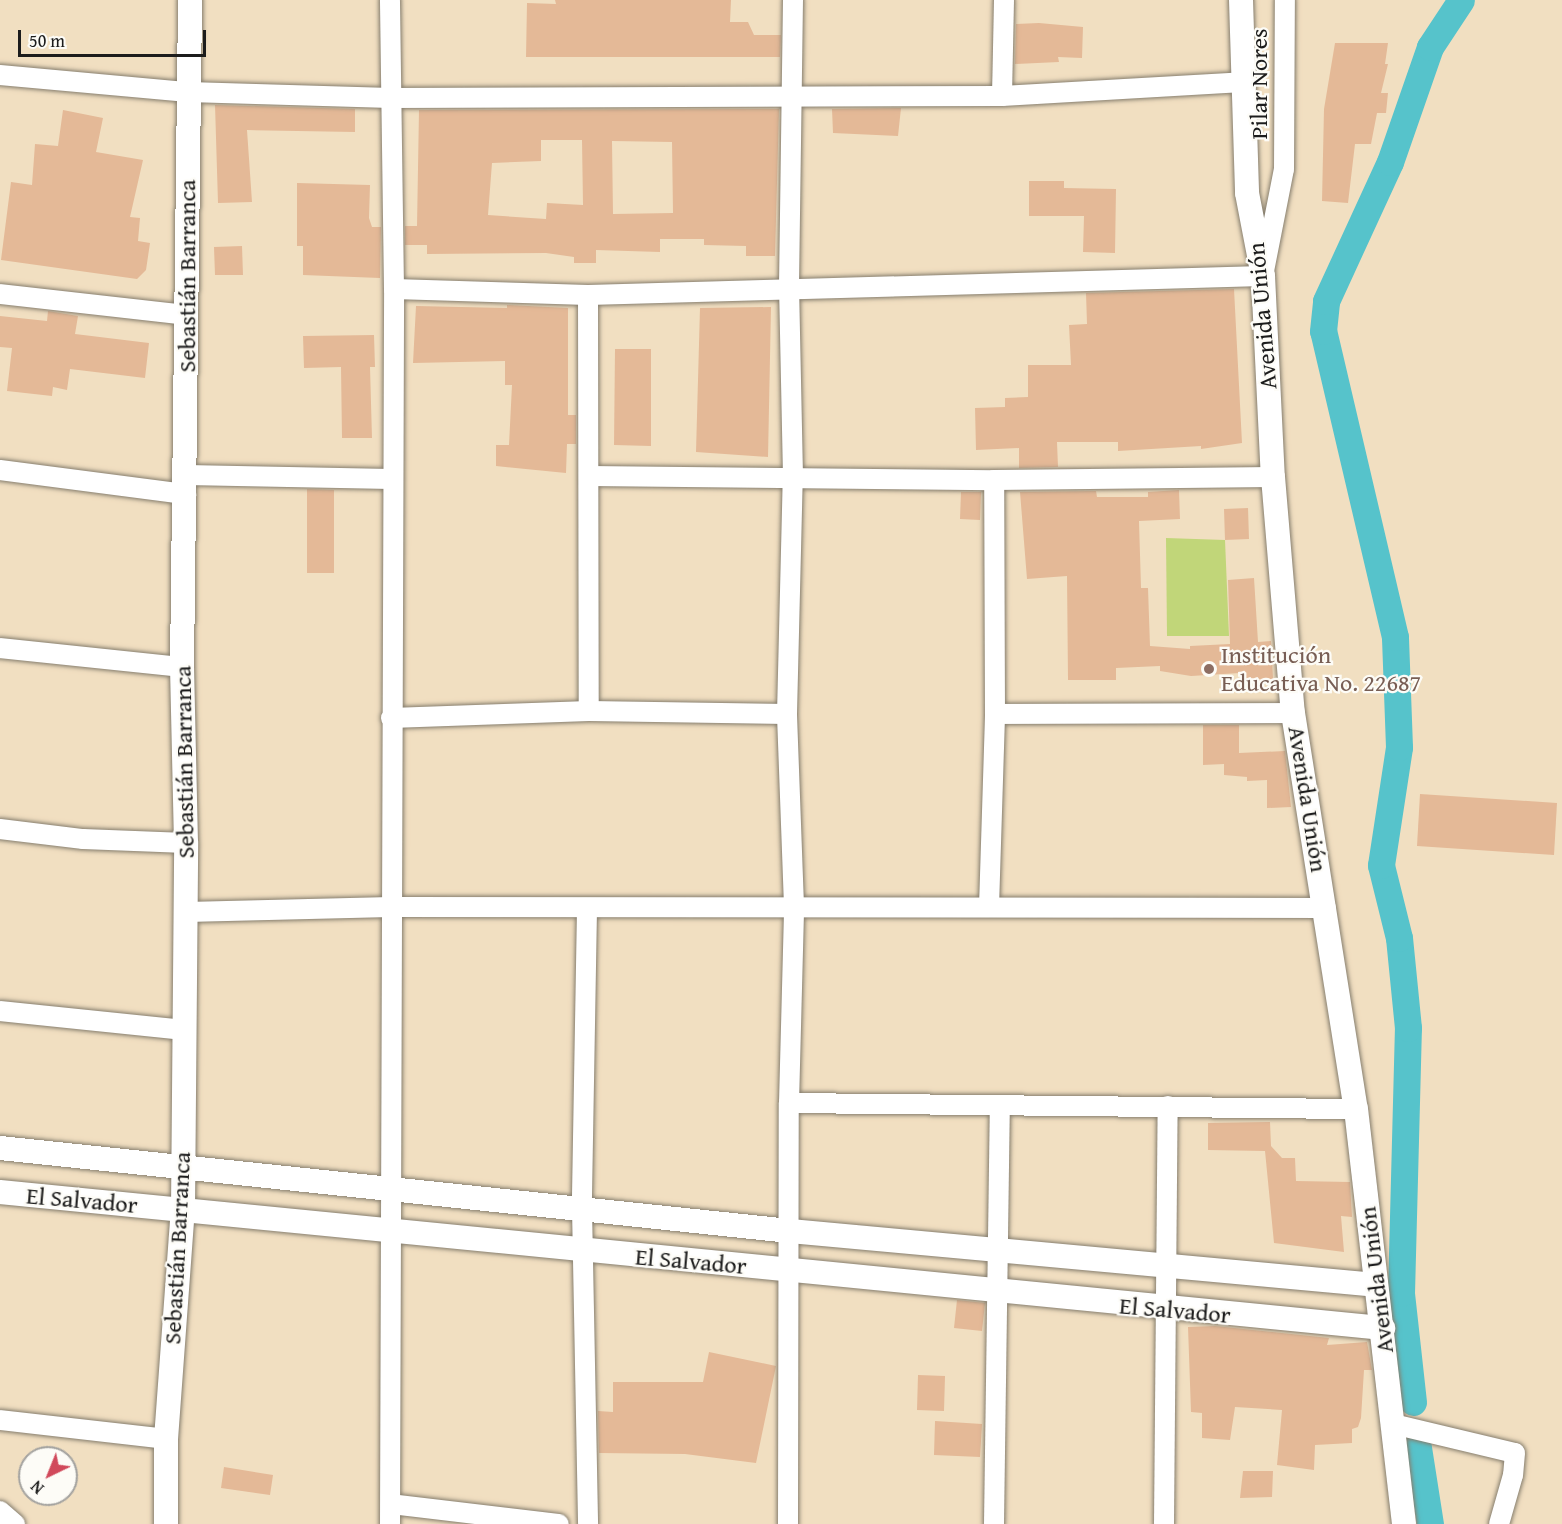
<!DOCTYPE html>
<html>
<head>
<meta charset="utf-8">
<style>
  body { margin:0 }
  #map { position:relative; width:1562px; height:1524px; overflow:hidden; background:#f1dfc1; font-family:"Gentium Book Plus",serif }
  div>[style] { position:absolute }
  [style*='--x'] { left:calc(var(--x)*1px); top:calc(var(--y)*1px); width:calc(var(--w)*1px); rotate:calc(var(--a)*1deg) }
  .green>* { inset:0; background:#c1d679 }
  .canal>* { height:27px; margin:-13.5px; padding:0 13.5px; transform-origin:13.5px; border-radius:13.5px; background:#56c3cb }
  .building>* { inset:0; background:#e4b997 }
  .roads { filter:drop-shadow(0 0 2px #867e6e) drop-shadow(0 0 2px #867e6e) }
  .minor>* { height:20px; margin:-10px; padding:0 10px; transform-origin:10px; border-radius:10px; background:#fff }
  .tertiary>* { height:24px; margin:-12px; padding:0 12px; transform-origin:12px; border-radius:12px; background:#fff }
  .dots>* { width:16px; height:16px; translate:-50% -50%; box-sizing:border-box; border:3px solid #fdfcf7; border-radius:50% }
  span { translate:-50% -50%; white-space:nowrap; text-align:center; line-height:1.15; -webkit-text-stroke:4.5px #fdfcf7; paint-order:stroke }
  .street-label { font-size:24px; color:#1c1c1c }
  .education-label { font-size:24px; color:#785e54 }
  .left { translate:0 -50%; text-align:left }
  .north { position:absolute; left:18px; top:1446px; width:60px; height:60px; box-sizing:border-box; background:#fdfcf7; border:2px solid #a3a29f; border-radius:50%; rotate:223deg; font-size:16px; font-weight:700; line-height:24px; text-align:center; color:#1c1c1c }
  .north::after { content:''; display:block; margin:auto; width:21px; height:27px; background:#d1495b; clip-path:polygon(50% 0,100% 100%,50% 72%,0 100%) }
  .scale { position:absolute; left:18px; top:30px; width:188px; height:27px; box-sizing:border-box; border:3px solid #1c1c1c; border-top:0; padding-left:8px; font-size:18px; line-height:21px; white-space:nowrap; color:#1c1c1c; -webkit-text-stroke:4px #fdfcf7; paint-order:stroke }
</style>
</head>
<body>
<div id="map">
  <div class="green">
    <i style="clip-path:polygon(1166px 538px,1225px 540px,1229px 636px,1167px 636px)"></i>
  </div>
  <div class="canal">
    <i style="--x:1413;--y:1402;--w:110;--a:-96.3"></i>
    <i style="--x:1401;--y:1293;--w:265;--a:-88.5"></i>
    <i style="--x:1408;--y:1028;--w:90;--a:-95.7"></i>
    <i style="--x:1399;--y:938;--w:75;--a:-103.9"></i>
    <i style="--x:1381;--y:865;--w:119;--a:-81.3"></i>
    <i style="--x:1399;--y:747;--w:110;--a:-92.1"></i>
    <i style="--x:1395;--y:637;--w:314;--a:-103.2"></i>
    <i style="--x:1323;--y:331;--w:30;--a:-84"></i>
    <i style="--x:1326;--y:301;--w:153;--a:-65.3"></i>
    <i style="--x:1390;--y:162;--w:122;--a:-70.8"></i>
    <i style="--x:1430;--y:47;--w:56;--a:-56.6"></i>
    <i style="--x:1417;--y:1441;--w:84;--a:81.1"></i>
  </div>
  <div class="building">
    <i style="clip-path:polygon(555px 0,731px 0,730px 22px,748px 22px,754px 35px,781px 35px,780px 57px,526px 57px,527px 3px,556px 4px)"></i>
    <i style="clip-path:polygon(1039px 23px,1083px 27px,1082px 58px,1058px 57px,1059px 62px,1015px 64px,1016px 24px)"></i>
    <i style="clip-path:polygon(1335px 43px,1388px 43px,1385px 64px,1388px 64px,1381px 93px,1388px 93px,1386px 113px,1377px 113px,1371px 144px,1355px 144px,1348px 203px,1322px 201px,1324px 109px)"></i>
    <i style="clip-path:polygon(215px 105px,355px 109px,355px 132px,247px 130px,252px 202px,218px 203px)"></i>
    <i style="clip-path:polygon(901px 108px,898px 136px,833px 133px,832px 109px)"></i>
    <i style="clip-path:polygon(evenodd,779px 109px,775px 256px,746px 256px,746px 246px,704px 245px,704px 239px,660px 239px,660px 252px,596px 250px,596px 263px,574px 263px,574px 257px,546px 253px,427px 254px,427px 245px,405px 245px,405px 226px,417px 226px,419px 110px,779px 109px,541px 140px,582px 140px,583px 205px,547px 203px,546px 219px,488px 215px,492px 163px,541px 161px,541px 140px,779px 109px,612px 141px,672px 142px,673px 213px,613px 214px,612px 141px)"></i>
    <i style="clip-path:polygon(63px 110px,103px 118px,96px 152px,143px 160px,130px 217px,140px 218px,138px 241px,150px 243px,146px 270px,137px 279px,1px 260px,11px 182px,32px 185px,35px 144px,58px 146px)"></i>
    <i style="clip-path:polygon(1029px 181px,1064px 181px,1064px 188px,1116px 189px,1115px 253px,1083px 252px,1084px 216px,1029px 216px)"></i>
    <i style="clip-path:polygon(297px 183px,370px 185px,369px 218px,372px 227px,381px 227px,380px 278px,303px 275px,303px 246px,297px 246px)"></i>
    <i style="clip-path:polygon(242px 246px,243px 275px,215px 275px,214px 247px)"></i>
    <i style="clip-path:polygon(1234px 289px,1242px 443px,1201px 449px,1201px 446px,1118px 451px,1118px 442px,1057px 442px,1058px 467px,1019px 468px,1019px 448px,976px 450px,975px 408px,1005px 407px,1005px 398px,1028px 397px,1028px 365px,1071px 365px,1069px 325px,1087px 324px,1086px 293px)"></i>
    <i style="clip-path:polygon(507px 305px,568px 308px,568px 415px,576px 415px,576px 444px,567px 444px,566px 473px,496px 466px,496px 445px,509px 445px,512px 385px,505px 385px,505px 361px,413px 363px,416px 306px,507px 308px)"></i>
    <i style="clip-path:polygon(771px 307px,768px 457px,696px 452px,700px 308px)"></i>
    <i style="clip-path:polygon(48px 311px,78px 316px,75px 334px,149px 343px,145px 378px,70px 369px,67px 390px,53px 387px,52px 396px,7px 391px,12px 348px,0 347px,0 316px,47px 321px)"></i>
    <i style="clip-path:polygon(374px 335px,375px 367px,370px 367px,372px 438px,342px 438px,341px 367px,304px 368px,303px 336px)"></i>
    <i style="clip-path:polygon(615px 349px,651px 349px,651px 446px,614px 445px)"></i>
    <i style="clip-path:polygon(307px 489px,334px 490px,334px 573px,307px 573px)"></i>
    <i style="clip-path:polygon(1179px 490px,1180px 519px,1139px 521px,1141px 588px,1148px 588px,1150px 646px,1190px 649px,1190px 646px,1230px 644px,1228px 580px,1254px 578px,1258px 642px,1271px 641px,1273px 679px,1241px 680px,1240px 673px,1191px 676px,1160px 671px,1160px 666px,1116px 668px,1116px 680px,1068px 680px,1067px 576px,1027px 579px,1020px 492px,1096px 491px,1097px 497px,1148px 497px,1148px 492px)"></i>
    <i style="clip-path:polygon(961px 492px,981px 492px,980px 520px,960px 519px)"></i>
    <i style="clip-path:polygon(1248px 508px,1249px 539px,1225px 540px,1224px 509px)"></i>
    <i style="clip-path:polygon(1203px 725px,1239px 725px,1239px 753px,1285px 751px,1291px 807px,1267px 808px,1267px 780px,1247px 781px,1247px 777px,1224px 775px,1224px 764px,1203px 765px)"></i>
    <i style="clip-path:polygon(1420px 794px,1557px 803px,1554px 855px,1417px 846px)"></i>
    <i style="clip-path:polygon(1270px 1122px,1271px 1146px,1282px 1158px,1295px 1158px,1296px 1181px,1350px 1182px,1352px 1217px,1341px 1216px,1344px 1252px,1274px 1243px,1265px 1151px,1208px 1150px,1208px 1123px)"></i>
    <i style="clip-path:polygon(957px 1300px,985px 1303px,982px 1331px,954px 1328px)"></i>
    <i style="clip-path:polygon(1215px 1326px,1329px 1338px,1327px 1345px,1367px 1342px,1372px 1370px,1364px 1370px,1361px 1418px,1358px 1427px,1352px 1429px,1352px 1443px,1315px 1445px,1314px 1470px,1277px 1465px,1282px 1410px,1235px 1407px,1230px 1440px,1202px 1438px,1202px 1413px,1191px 1412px,1188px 1327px)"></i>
    <i style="clip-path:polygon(709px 1352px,776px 1366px,756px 1463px,685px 1454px,599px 1453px,598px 1411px,613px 1412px,613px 1382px,703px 1382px)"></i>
    <i style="clip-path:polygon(918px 1375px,945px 1376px,944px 1411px,917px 1410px)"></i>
    <i style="clip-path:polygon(935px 1421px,982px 1424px,980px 1457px,934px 1455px)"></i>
    <i style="clip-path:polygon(224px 1467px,273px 1475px,270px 1495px,221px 1488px)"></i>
    <i style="clip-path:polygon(1243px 1471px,1273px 1471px,1272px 1497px,1240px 1498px)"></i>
  </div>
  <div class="roads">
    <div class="minor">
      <i style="--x:0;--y:75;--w:189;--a:5.2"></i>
      <i style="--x:188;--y:92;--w:203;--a:1.7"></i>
      <i style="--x:391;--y:98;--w:611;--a:-0.19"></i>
      <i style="--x:1002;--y:96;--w:241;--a:-3.3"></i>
      <i style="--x:1002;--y:96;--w:96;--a:-88.8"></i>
      <i style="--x:394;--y:289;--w:194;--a:1.8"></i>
      <i style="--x:588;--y:295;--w:675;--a:-1.61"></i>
      <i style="--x:1263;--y:276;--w:109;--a:-78.9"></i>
      <i style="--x:1284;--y:169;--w:169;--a:-89.7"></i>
      <i style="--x:0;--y:294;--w:188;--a:6.4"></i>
      <i style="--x:588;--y:295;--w:416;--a:89.9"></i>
      <i style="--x:0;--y:470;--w:188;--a:7.4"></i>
      <i style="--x:186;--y:475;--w:205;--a:1.1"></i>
      <i style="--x:589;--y:476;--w:405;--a:0.6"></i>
      <i style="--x:994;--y:480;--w:279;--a:-0.6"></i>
      <i style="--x:0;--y:648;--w:183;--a:6"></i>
      <i style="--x:995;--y:714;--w:298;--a:-0.2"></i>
      <i style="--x:391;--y:718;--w:198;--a:-2"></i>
      <i style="--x:589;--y:711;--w:198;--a:0.9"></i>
      <i style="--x:0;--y:829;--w:84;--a:6.9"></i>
      <i style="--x:83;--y:839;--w:103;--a:2.2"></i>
      <i style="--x:989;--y:907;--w:193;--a:-88.2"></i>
      <i style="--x:995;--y:714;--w:234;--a:-90.2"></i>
      <i style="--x:587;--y:909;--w:299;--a:91"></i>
      <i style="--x:582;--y:1208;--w:316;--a:88.9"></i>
      <i style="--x:186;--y:912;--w:205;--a:-1.4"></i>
      <i style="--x:391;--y:907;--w:935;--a:0.06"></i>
      <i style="--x:0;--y:1011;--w:185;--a:5.9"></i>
      <i style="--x:789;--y:1103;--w:567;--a:0.61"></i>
      <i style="--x:0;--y:1420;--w:167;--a:6.5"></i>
      <i style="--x:1393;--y:1424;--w:125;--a:13.4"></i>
      <i style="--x:1515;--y:1453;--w:22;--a:95"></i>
      <i style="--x:1513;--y:1475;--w:51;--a:105.9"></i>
      <i style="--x:391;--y:1504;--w:169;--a:6.8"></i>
      <i style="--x:0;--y:1511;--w:20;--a:41"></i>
      <i style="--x:390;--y:1524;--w:1235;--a:-89.81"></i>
      <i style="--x:394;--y:289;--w:289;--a:-90.8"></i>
      <i style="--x:788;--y:1524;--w:421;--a:-89.9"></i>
      <i style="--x:789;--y:1103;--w:197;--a:-88.5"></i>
      <i style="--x:794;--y:906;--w:192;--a:-92.1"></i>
      <i style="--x:787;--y:714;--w:238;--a:-88.6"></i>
      <i style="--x:793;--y:476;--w:190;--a:-91.2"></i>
      <i style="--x:789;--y:286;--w:286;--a:-89.2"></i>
      <i style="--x:994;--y:1524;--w:416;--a:-89.2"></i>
      <i style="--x:1164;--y:1524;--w:418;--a:-89.5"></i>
    </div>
    <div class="tertiary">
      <i style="--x:1241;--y:0;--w:193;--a:88.2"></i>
      <i style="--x:1247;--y:193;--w:85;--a:79.1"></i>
      <i style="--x:1263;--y:276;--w:201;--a:87.2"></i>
      <i style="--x:1273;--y:477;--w:237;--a:85.2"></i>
      <i style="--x:1293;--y:713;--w:401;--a:81"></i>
      <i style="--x:1356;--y:1109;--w:418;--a:83.4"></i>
      <i style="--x:0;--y:1148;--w:794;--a:6"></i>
      <i style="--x:790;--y:1231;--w:588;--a:5.26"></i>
      <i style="--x:0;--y:1192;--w:1390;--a:5.62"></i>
      <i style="--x:166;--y:1524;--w:85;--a:-90"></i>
      <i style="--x:166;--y:1439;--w:231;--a:-85.8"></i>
      <i style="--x:183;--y:1209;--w:366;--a:-89.5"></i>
      <i style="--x:186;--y:843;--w:176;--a:-91.3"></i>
      <i style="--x:182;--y:667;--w:667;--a:-89.31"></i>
    </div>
  </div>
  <div class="dots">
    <i style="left:1209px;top:669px;background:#8d6e63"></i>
  </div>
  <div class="street-label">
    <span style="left:1259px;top:84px;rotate:-90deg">Pilar Nores</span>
    <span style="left:187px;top:276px;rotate:-90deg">Sebastián Barranca</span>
    <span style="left:1262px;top:316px;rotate:-95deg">Avenida Unión</span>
    <span style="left:184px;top:762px;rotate:-91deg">Sebastián Barranca</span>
    <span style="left:1308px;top:799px;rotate:81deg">Avenida Unión</span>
    <span style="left:82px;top:1200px;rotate:5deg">El Salvador</span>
    <span style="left:177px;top:1248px;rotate:-87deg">Sebastián Barranca</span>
    <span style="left:691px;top:1261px;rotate:5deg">El Salvador</span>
    <span style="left:1376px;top:1280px;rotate:-97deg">Avenida Unión</span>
    <span style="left:1175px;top:1310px;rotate:5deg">El Salvador</span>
  </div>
  <div class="education-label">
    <span class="left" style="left:1221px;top:669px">Institución<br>Educativa No. 22687</span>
  </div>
  <div class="north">N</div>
  <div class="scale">50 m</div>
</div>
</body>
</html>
